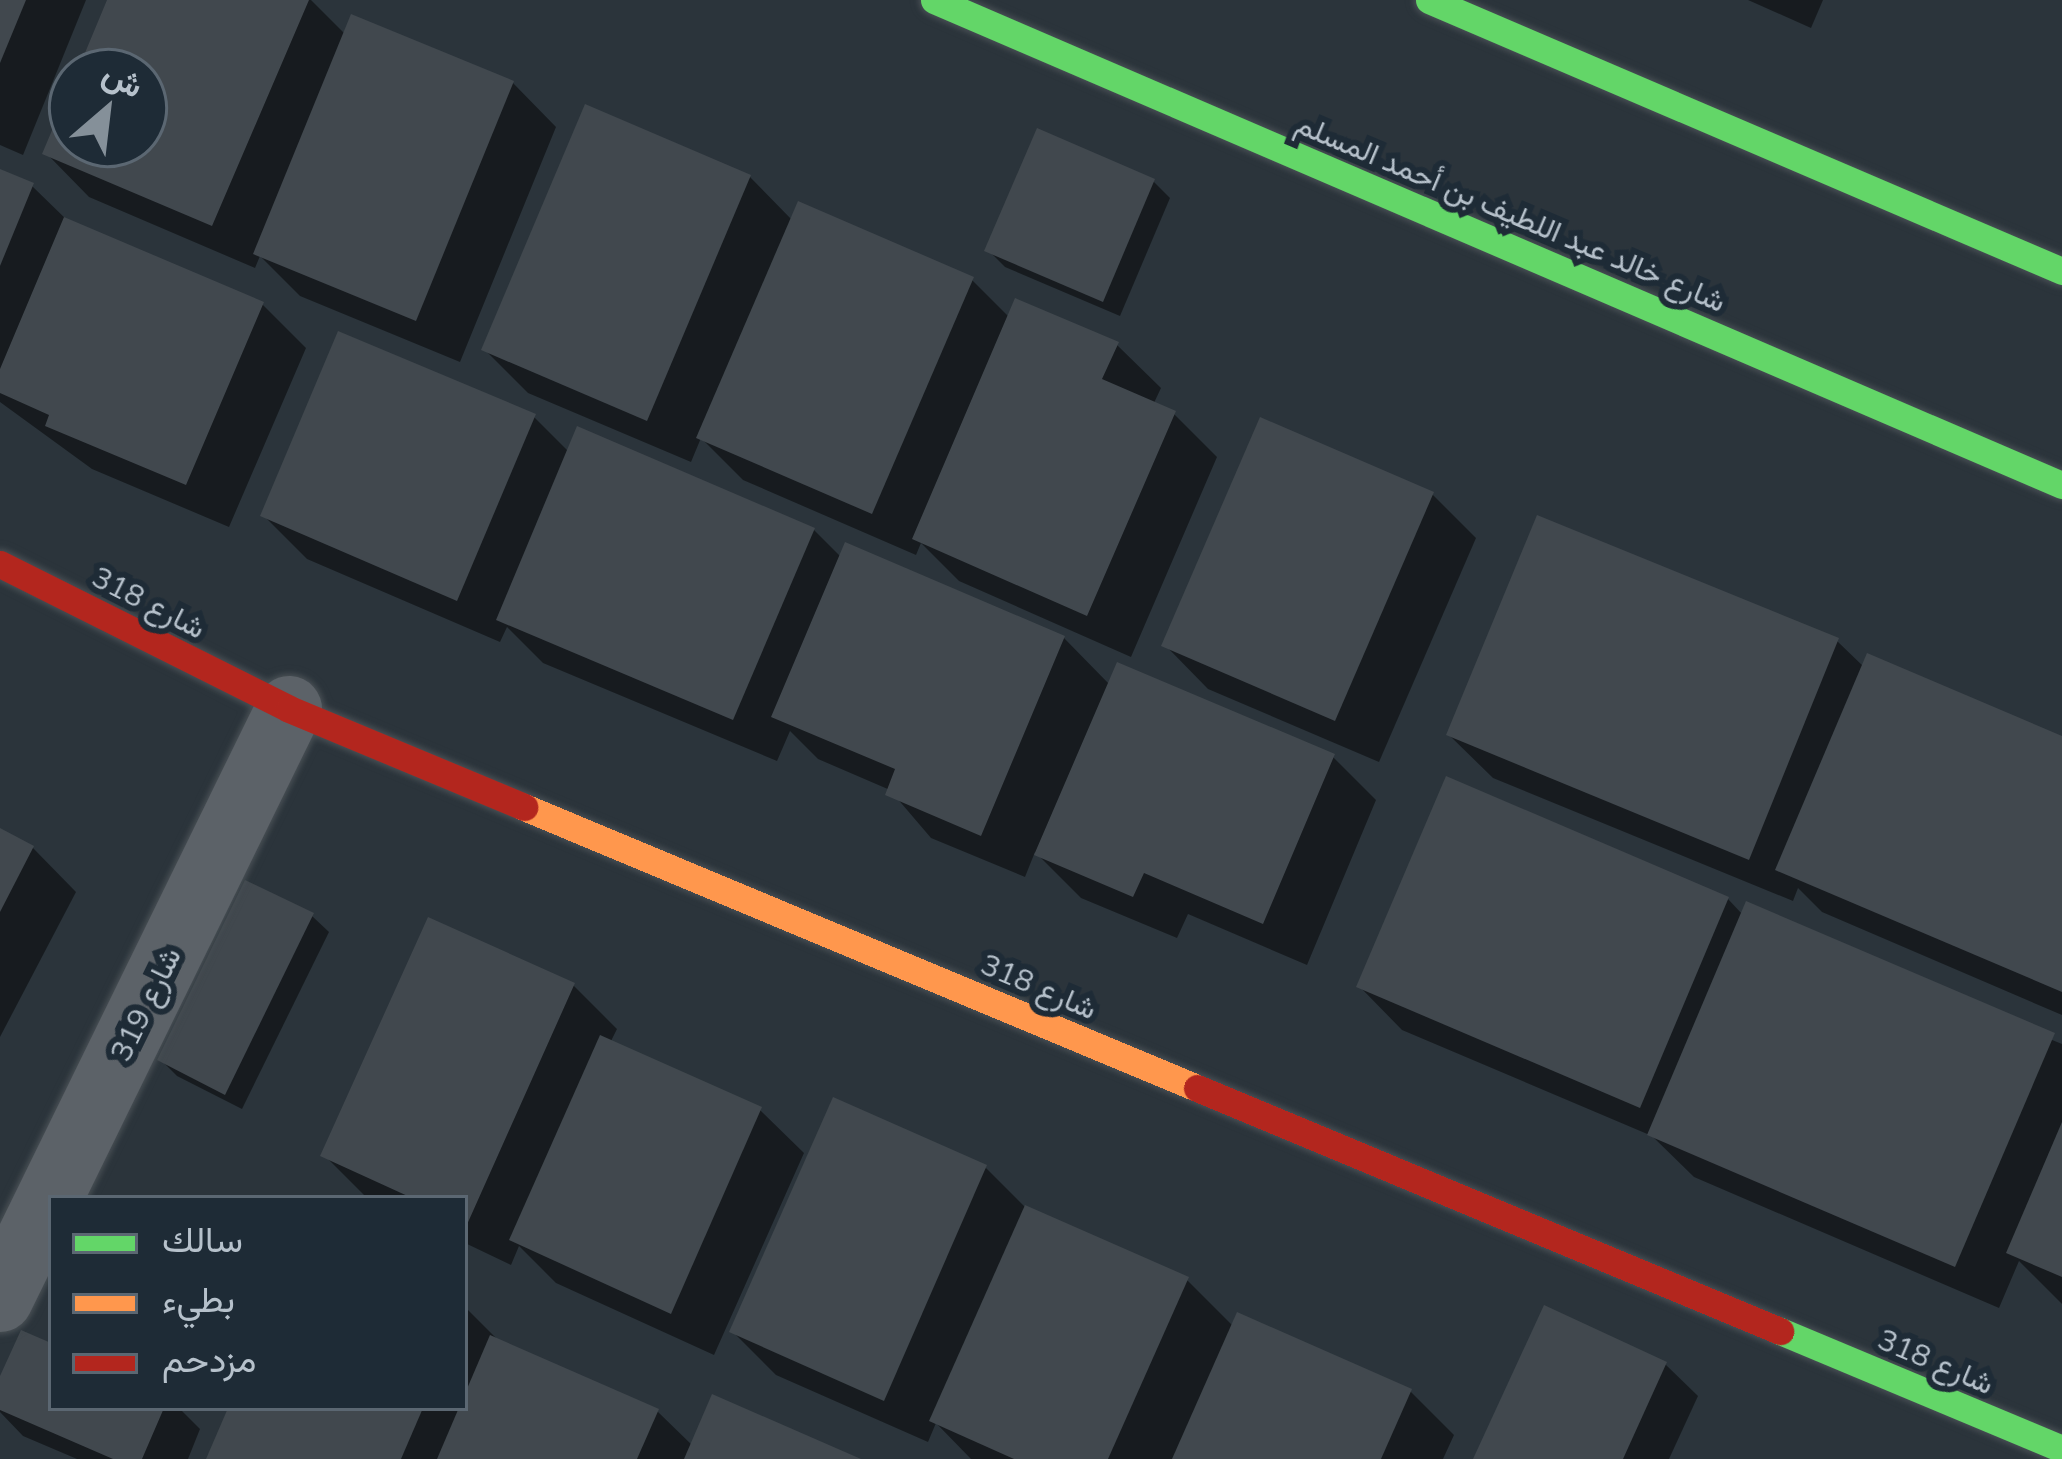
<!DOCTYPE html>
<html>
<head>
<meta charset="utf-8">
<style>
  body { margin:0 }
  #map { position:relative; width:2062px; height:1459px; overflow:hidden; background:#2b343b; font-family:Mulish,Vazirmatn,sans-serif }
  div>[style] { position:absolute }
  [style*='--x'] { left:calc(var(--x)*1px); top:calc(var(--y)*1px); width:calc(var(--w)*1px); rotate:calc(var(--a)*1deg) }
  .shadow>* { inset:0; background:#0007 }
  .building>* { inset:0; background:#41484e }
  .roads { filter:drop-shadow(0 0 3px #495055) drop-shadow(0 0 3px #495055) }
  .street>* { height:66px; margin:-33px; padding:0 33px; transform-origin:33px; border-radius:33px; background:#5c6268 }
  .fast>* { height:27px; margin:-13.5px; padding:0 13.5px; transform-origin:13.5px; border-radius:13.5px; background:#63d668 }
  .slow>* { height:27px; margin:-13.5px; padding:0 13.5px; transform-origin:13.5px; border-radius:13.5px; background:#ff974d }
  .jam>* { height:27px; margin:-13.5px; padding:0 13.5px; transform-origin:13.5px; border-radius:13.5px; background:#b3261e }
  span { translate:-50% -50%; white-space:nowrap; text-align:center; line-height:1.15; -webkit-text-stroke:12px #1e2b36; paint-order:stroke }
  .street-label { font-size:30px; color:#b6c1cb }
  .legend { position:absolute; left:48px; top:1195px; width:420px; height:216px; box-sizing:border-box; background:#1e2b36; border:3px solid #5b6772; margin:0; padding:15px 21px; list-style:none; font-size:36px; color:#b6c1cb }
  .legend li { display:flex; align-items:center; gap:24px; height:60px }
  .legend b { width:60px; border:3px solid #5b6772 }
  .north { position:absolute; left:48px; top:48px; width:120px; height:120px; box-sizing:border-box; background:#1e2b36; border:3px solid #5b6772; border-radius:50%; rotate:28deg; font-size:33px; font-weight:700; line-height:48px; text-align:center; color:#b6c1cb }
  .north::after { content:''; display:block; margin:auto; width:42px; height:54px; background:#859099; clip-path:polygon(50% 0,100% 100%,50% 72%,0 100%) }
</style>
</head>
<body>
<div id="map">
  <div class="shadow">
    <i style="clip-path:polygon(0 0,86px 0,23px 155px,0 145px)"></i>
    <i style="clip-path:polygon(111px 0,311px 0,346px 35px,513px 83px,556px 127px,460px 362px,300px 296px,260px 256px,255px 268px,89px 197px,46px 153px,72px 91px,72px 144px,144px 144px,144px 72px,80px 72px)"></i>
    <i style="clip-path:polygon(1748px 0,1823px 0,1811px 28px)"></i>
    <i style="clip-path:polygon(0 172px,32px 186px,69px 222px,263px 305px,306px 348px,229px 527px,92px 469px,0 402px)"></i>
    <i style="clip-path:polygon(750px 177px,793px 221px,972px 280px,1010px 318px,1117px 345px,1161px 388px,1153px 405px,1174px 414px,1217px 457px,1131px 657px,959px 581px,921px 543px,916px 555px,743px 480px,701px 438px,691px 462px,528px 393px,485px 350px)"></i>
    <i style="clip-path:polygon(1153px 181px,1170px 198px,1120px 316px,1005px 267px,988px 250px)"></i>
    <i style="clip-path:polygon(534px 417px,570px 453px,814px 530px,842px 558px,1064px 638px,1110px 685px,1333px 757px,1376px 800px,1307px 965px,1188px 914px,1177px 938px,1081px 898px,1035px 852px,1025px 877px,931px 838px,890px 790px,818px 759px,790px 731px,777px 761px,543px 663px,507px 627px,500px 642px,307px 559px,263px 515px)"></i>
    <i style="clip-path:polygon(1432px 494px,1476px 538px,1379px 762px,1208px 689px,1165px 645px)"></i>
    <i style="clip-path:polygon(1837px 641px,1864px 667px,2062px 739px,2062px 1015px,1822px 912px,1798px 888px,1793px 901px,1493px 778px,1449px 735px)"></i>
    <i style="clip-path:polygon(0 831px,33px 848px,76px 892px,0 1037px)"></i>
    <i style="clip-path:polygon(1728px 899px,1743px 915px,2062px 1044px,2062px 1304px,2019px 1261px,1999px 1308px,1694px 1177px,1652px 1136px,1402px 1030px,1359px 986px)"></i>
    <i style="clip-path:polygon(312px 916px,329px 932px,242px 1109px,177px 1076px,160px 1059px)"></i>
    <i style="clip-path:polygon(573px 985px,617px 1029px,610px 1043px,760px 1110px,804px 1153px,714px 1355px,556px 1283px,519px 1246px,511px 1265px,465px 1243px,465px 1198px,367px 1198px,324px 1155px)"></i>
    <i style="clip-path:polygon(986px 1168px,1027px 1209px,1187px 1280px,1234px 1327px,1410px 1391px,1454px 1435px,1443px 1459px,971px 1459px,936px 1423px,928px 1442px,776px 1375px,733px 1332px)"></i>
    <i style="clip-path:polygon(465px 1307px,501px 1343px,657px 1411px,693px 1446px,853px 1459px,209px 1459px,231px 1408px,465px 1408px)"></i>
    <i style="clip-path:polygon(51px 1346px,51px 1408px,179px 1408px,200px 1429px,188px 1459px,77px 1459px,23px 1436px,0 1412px,0 1384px)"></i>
    <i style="clip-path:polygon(1665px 1364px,1698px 1396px,1669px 1459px,1476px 1459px)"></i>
  </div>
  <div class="building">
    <i style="clip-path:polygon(0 0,26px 0,0 63px)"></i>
    <i style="clip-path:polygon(107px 0,309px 0,212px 226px,42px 154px,72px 83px,72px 144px,144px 144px,144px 72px,77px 72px)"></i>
    <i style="clip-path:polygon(351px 14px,514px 81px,416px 321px,253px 254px)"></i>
    <i style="clip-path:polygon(585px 104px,751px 175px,647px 421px,481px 350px)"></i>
    <i style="clip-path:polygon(1037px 128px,1155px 179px,1103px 302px,984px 251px)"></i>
    <i style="clip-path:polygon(0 169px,34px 183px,0 266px)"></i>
    <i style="clip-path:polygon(798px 201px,974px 277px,872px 514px,696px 438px)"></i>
    <i style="clip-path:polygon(64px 217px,264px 302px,186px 485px,45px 426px,49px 415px,0 393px,0 369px)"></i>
    <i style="clip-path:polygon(1015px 298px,1119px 342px,1102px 379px,1176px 411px,1087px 616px,912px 539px)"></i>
    <i style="clip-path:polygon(338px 331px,536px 414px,457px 601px,260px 516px)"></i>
    <i style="clip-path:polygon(1260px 417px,1434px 492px,1335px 721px,1161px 646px)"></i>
    <i style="clip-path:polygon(577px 426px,815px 528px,733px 720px,496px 620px)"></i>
    <i style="clip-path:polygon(1537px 515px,1839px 638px,1749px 860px,1446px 735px)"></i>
    <i style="clip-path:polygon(845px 542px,1065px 636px,981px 836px,885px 795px,895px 769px,771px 717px)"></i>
    <i style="clip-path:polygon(1867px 653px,2062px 736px,2062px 992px,1775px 870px)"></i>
    <i style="clip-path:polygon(1117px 662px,1335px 754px,1263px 924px,1144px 873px,1133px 897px,1034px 855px)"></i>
    <i style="clip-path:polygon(1446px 776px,1729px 897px,1640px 1108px,1356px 987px)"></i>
    <i style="clip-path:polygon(0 828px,34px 846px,0 912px)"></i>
    <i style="clip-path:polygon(245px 880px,314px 913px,225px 1095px,157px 1060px)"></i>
    <i style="clip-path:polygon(1746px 901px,2055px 1033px,1955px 1267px,1647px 1135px)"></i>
    <i style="clip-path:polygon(428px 917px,575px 983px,465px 1229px,465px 1198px,412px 1198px,320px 1156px)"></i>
    <i style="clip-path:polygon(600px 1035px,762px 1107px,671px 1314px,509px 1240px)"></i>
    <i style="clip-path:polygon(833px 1097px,987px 1165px,884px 1401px,729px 1332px)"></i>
    <i style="clip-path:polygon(2062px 1122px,2062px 1277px,2006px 1253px)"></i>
    <i style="clip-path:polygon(1025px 1205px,1189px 1277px,1108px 1459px,1014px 1459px,929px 1421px)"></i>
    <i style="clip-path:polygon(1544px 1305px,1667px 1362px,1623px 1459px,1473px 1459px)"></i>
    <i style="clip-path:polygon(1237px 1312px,1412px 1389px,1381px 1459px,1172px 1459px)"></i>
    <i style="clip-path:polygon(21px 1330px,51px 1343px,51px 1408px,164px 1408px,142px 1459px,113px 1459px,0 1410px,0 1376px)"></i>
    <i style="clip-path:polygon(490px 1335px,659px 1409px,637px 1459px,437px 1459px)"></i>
    <i style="clip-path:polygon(712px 1394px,861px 1459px,684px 1459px)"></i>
    <i style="clip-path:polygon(228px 1408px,423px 1408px,401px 1459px,206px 1459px)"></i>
  </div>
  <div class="roads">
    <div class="street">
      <i style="--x:0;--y:1299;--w:657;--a:-63.9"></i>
    </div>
    <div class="fast">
      <i style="--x:934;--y:0;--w:1228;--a:23.27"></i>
      <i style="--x:1429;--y:0;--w:689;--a:23.18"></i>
      <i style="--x:1780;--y:1331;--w:306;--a:22.7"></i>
    </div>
    <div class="slow">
      <i style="--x:524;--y:807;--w:729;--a:22.66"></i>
    </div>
    <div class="jam">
      <i style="--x:0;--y:564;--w:323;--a:26.6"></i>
      <i style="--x:289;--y:709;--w:255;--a:22.6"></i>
      <i style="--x:1197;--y:1088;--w:632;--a:22.63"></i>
    </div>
  </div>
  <div class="street-label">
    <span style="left:1511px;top:212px;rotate:23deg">شارع خالد عبد اللطيف بن أحمد المسلم</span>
    <span style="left:149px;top:602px;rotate:27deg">شارع 318</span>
    <span style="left:1039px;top:986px;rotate:23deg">شارع 318</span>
    <span style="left:145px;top:1004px;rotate:-64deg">شارع 319</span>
    <span style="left:1936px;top:1361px;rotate:23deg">شارع 318</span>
  </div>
  <ul class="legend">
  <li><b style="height:15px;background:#63d668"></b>سالك</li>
  <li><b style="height:15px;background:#ff974d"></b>بطيء</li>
  <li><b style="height:15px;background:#b3261e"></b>مزدحم</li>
  </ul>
  <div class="north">ش</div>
</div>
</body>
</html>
